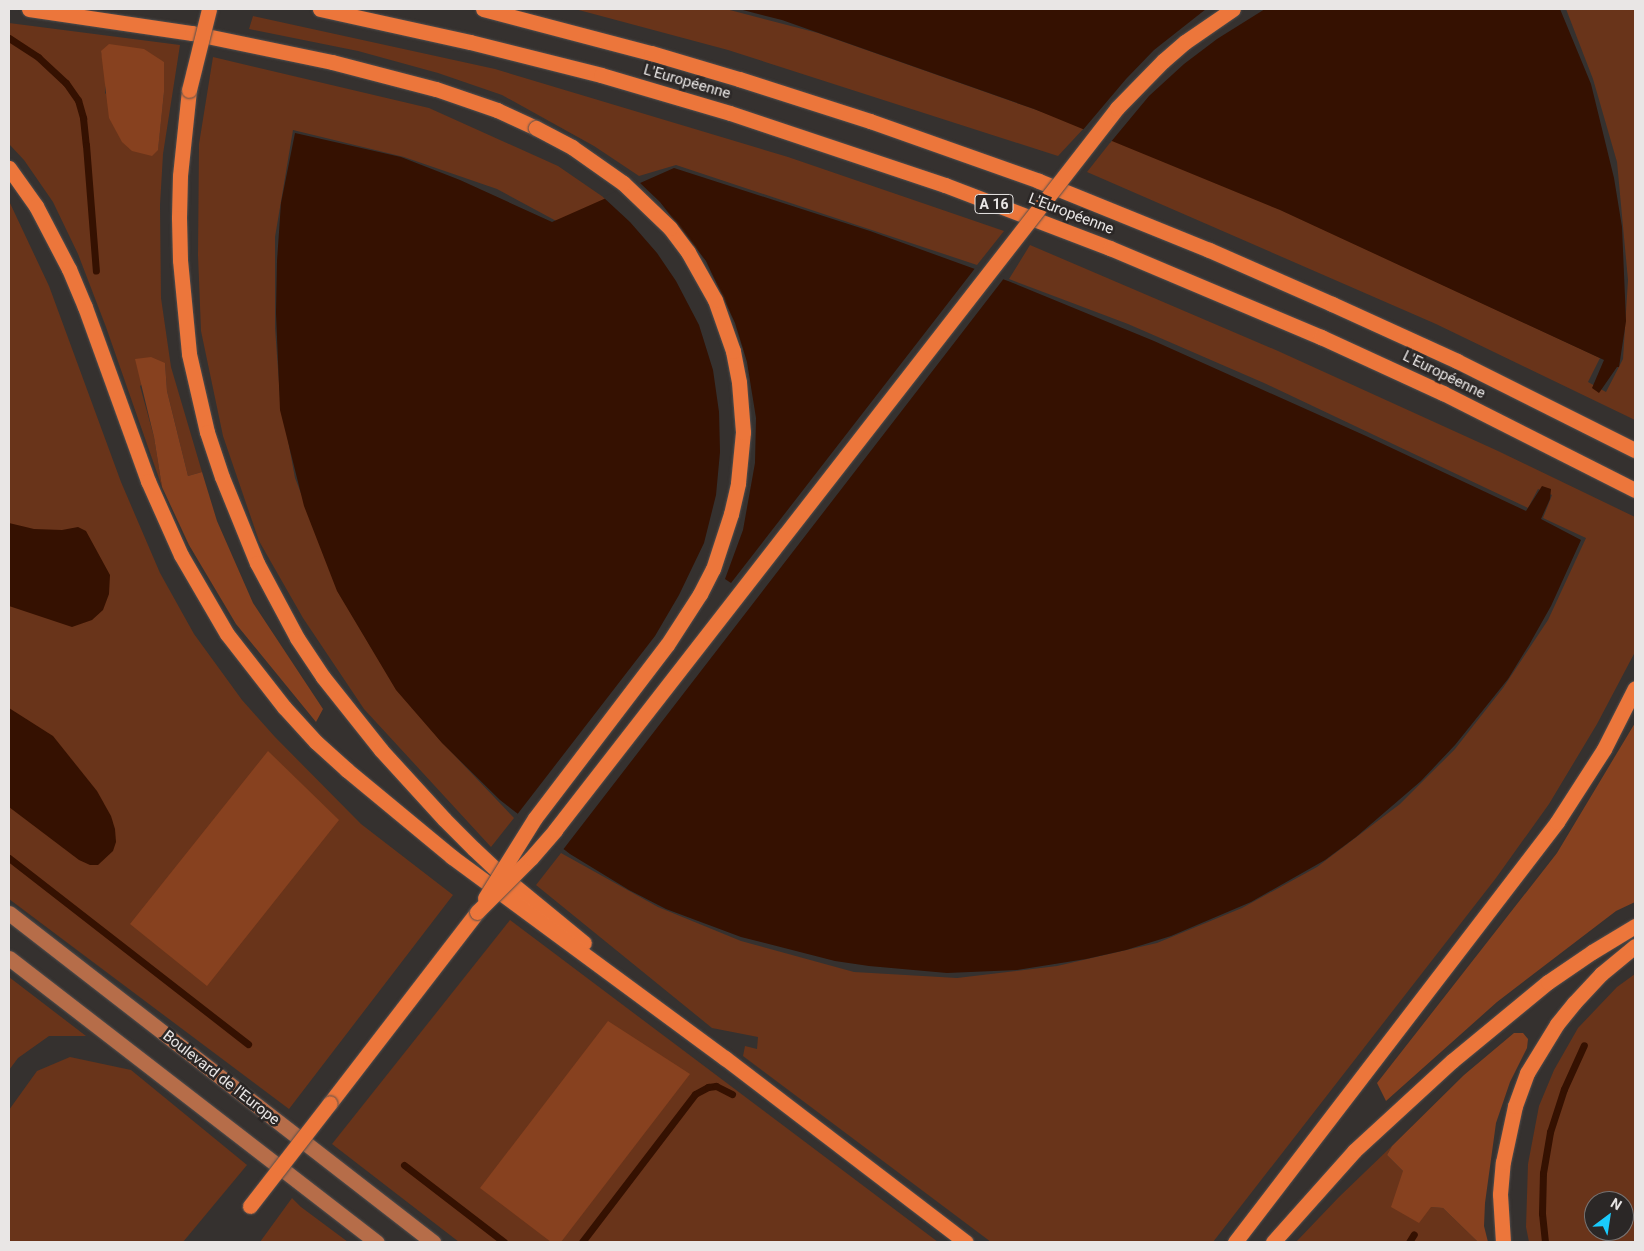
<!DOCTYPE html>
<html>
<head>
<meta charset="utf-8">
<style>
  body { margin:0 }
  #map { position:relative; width:1644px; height:1251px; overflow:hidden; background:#35312f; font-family:Roboto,sans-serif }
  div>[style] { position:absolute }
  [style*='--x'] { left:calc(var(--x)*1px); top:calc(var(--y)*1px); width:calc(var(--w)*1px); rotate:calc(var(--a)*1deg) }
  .green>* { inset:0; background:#69341a }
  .forest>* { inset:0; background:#87411f }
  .water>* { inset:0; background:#351101 }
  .pier>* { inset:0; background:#35312f }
  .stream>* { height:7px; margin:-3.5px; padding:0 3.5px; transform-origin:3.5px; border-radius:3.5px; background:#351101 }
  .roads { filter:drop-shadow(0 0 1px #524e4d) drop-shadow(0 0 1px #524e4d) }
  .major>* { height:15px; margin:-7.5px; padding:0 7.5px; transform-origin:7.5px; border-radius:7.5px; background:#b66d49 }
  .highway>* { height:15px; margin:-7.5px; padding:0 7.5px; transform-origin:7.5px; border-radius:7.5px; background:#ec763b }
  .bridges { filter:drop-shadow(0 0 1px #524e4d) drop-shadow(0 0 1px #524e4d) }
  .highway-bridge>* { height:15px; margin:-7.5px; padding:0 7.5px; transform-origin:7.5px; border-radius:7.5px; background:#ec763b }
  span { translate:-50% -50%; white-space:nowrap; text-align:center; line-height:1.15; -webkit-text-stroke:5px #2b2726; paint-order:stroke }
  .shield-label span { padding:1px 4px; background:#2b2726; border:1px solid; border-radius:4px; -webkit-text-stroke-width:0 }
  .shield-label { font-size:14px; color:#e9e6e5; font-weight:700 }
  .street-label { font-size:15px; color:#e9e6e5 }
  .frame { position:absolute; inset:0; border:10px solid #e9e6e5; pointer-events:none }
  .north { position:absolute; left:1584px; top:1191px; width:50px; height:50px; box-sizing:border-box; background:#2b2726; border:1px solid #777372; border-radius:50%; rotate:31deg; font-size:14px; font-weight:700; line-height:20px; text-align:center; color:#e9e6e5 }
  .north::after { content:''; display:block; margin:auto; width:18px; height:22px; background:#1acafc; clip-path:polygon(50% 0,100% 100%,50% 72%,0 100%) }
</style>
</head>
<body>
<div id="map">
  <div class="green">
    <i style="clip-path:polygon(575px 9px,726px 9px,818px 33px,1085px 127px,1058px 156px,728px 50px)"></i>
    <i style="clip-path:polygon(1566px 9px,1635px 9px,1635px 420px,1436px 324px,1087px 172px,1113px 139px,1261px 200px,1600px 358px,1588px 382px,1606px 392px,1623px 359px,1628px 280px,1617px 162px,1593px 79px)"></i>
    <i style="clip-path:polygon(253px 16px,495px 69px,788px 157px,1004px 231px,977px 265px,676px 165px,639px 176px,594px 146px,502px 95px,438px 73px,358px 51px,249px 29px)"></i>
    <i style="clip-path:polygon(evenodd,9px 23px,180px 45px,163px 154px,160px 205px,161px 298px,171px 367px,202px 472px,188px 476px,167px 391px,165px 363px,140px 386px,154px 437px,162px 487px,106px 327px,78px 254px,53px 202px,24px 160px,9px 144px,9px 23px,101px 51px,164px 62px,164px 92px,158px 149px,105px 93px,106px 75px,101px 51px)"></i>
    <i style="clip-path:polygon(213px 57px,429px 108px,558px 166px,606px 199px,560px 223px,497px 189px,404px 157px,293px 130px,275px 237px,275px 328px,280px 397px,295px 478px,328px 562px,438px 738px,514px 818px,491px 847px,364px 709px,303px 618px,259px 541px,223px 436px,201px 331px,198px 255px,199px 144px)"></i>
    <i style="clip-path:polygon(9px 201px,49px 286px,121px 482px,160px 573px,194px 634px,242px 700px,275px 737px,361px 824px,453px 895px,289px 1109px,9px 899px)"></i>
    <i style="clip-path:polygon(1030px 245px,1278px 351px,1498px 451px,1635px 517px,1635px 652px,1597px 724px,1549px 804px,1496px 878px,1213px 1242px,991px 1242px,743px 1056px,745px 1046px,757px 1049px,758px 1037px,712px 1028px,536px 885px,561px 853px,658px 907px,741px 941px,854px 972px,957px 978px,1057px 966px,1157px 943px,1242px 908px,1317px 867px,1400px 804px,1455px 749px,1503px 688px,1548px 620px,1586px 538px,1543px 518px,1552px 495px,1538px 489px,1528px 508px,1264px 383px,1128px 324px,1009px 279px)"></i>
    <i style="clip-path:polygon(510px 920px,938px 1242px,459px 1242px,332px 1144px)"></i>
    <i style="clip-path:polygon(evenodd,1635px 974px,1635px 1242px,1529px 1242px,1526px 1227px,1528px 1164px,1539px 1106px,1554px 1070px,1578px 1028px,1617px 987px,1635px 974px,1594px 1201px,1624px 1201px,1624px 1231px,1594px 1231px,1594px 1201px)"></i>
    <i style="clip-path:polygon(9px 977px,86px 1036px,49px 1036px,18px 1058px,9px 1070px)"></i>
    <i style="clip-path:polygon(70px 1057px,131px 1070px,247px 1165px,183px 1242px,9px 1242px,9px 1110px,37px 1071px)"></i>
    <i style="clip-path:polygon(1392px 1146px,1387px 1155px,1403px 1171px,1431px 1207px,1443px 1208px,1478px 1242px,1296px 1242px,1339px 1197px)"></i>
    <i style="clip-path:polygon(292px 1198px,301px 1207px,348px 1242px,260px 1242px)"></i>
  </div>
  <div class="forest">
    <i style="clip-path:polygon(109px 44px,144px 49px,164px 62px,164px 92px,158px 150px,152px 156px,132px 151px,122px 142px,109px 118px,101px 51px)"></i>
    <i style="clip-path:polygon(151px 357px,165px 363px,167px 391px,188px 476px,202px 472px,217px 521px,253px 603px,323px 709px,316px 722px,236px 624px,189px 545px,162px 487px,154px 437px,135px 359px)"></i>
    <i style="clip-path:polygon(1635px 723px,1635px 902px,1616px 911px,1497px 1002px,1386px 1101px,1377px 1083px,1557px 853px)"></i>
    <i style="clip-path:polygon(268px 751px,339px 820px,207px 986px,130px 924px)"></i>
    <i style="clip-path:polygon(608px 1021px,690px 1074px,561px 1242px,551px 1242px,480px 1188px)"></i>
    <i style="clip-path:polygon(1514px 1033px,1523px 1033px,1528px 1039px,1527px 1048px,1510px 1082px,1496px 1123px,1485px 1203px,1484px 1226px,1488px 1242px,1478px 1242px,1443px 1208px,1431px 1207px,1419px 1223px,1391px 1207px,1403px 1171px,1387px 1155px,1392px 1146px,1464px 1075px)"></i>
  </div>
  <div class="water">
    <i style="clip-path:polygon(739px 9px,1560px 9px,1591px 84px,1614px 178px,1622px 227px,1626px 321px,1619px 367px,1617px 367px,1599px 393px,1592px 388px,1604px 360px,1280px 210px,1034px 109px,782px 20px)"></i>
    <i style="clip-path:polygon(295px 133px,401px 157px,460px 180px,552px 222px,674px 168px,870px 231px,1008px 281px,1154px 341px,1366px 436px,1526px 511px,1542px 486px,1551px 489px,1550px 499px,1541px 519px,1581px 540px,1551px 606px,1529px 645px,1508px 679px,1455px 745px,1421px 781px,1356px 837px,1325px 860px,1251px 902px,1171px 936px,1126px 950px,1086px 959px,1017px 970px,947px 973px,869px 966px,835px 961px,741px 937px,666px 909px,629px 890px,570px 854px,500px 800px,442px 743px,396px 690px,337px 591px,304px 506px,280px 410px,276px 313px,277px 261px,281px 203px)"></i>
    <i style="clip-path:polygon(9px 523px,34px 529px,62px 530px,78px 527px,86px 531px,110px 575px,109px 594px,103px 610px,92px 620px,72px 627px,9px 606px)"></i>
    <i style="clip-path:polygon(9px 708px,53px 736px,97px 791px,111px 816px,115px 829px,116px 842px,113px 851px,98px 865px,90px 865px,79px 860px,9px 807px)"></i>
  </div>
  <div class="pier">
    <i style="clip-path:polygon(1206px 9px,1265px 9px,1217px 39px,1184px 64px,1149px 96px,1110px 143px,1082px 131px,1126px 79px,1154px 50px)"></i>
    <i style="clip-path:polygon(638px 181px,660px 202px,706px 261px,735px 323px,747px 362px,756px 418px,755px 463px,743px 530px,725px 579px,731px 583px,976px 267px,1005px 277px,562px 851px,516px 816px,655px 636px,679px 595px,704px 543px,716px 495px,720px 452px,719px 412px,713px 370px,699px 325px,676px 281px,657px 253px,630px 222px,603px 197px)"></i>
  </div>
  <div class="stream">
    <i style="--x:9;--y:38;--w:35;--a:33"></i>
    <i style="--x:38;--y:57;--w:38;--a:43"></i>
    <i style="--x:66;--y:83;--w:21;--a:55"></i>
    <i style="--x:78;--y:100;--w:19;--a:74"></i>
    <i style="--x:83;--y:118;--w:27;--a:84"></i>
    <i style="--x:86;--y:145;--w:126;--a:85.5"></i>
    <i style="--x:9;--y:858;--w:303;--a:37.9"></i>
    <i style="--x:404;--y:1165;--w:126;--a:37.6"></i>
    <i style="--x:582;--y:1242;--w:186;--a:-52.6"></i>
    <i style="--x:695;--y:1094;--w:15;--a:-28"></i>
    <i style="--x:708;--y:1087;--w:8;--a:-7"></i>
    <i style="--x:716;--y:1086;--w:18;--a:27"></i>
    <i style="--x:1409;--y:1242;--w:9;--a:-58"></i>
    <i style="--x:1545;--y:1242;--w:29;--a:-96"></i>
    <i style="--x:1542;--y:1213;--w:40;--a:-88.6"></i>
    <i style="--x:1543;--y:1173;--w:42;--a:-80.3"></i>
    <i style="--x:1550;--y:1132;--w:45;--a:-72"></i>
    <i style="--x:1564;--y:1089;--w:48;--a:-65.6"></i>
  </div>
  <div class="roads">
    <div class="major">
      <i style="--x:9;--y:913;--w:537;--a:37.81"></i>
      <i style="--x:9;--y:958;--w:465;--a:37.7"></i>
    </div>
    <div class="highway">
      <i style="--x:29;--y:9;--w:165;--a:8.4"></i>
      <i style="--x:192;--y:33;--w:143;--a:11.7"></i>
      <i style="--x:332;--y:62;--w:107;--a:14.6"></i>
      <i style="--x:436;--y:89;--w:65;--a:19"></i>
      <i style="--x:497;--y:110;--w:43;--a:24.8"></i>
      <i style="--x:320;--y:9;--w:154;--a:12.4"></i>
      <i style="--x:470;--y:42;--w:135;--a:14.1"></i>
      <i style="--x:601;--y:75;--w:134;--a:16.4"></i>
      <i style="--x:730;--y:113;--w:227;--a:18.5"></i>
      <i style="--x:945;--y:185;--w:177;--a:20.9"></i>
      <i style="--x:1110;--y:248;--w:229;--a:22.9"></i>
      <i style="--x:1321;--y:337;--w:134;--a:24.7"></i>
      <i style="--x:1443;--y:393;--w:215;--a:26.8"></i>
      <i style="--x:483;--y:9;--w:174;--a:14.7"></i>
      <i style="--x:651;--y:53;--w:92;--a:16.5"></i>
      <i style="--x:739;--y:79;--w:138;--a:17.8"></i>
      <i style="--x:870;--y:121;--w:179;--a:19.5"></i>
      <i style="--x:1039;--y:181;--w:183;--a:22.1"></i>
      <i style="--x:1209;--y:250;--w:134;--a:23.7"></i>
      <i style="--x:1332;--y:304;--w:137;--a:24.5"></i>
      <i style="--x:1457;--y:361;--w:199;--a:26.6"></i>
      <i style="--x:189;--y:90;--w:86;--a:96"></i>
      <i style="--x:180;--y:176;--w:42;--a:91.4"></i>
      <i style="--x:179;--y:218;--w:42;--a:88.6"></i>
      <i style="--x:180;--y:260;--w:94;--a:84.5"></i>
      <i style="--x:189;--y:354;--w:80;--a:77"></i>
      <i style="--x:207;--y:432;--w:47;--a:71.6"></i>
      <i style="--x:222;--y:477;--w:93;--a:67.9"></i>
      <i style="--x:257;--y:563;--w:85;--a:61.9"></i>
      <i style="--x:297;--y:638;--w:47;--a:56.3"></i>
      <i style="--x:323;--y:677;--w:93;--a:51.5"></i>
      <i style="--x:381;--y:750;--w:93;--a:47.6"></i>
      <i style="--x:444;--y:819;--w:42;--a:45"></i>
      <i style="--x:474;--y:849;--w:42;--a:43.1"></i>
      <i style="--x:505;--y:878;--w:102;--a:39.4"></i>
      <i style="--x:9;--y:168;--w:47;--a:54.6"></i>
      <i style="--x:36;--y:206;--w:71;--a:62.4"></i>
      <i style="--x:69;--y:269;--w:41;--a:67.2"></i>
      <i style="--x:85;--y:307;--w:185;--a:70.1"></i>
      <i style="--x:148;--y:481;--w:81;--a:66"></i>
      <i style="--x:181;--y:555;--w:91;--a:59.8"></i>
      <i style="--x:227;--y:634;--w:93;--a:52"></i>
      <i style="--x:284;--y:707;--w:47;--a:47.6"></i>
      <i style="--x:316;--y:742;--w:42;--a:42.1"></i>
      <i style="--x:347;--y:770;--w:136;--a:39.6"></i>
      <i style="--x:452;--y:857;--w:339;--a:36.4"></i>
      <i style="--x:725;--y:1058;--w:303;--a:37.4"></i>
      <i style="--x:330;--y:1103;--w:241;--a:-52.4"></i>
      <i style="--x:1235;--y:1242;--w:529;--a:-52.52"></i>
      <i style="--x:1557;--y:822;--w:87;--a:-57.2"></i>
      <i style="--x:1604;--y:749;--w:68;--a:-63.1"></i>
      <i style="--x:1273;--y:1242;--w:122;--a:-48.3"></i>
      <i style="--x:1354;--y:1151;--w:133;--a:-42.6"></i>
      <i style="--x:1452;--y:1061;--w:124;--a:-39.5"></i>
      <i style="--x:1548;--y:982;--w:53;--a:-34.3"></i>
      <i style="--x:1592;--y:952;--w:50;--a:-31.2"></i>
      <i style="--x:1503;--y:1242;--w:48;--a:-93.6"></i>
      <i style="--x:1500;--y:1194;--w:32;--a:-85"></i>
      <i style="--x:1503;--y:1162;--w:57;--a:-77.9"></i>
      <i style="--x:1515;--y:1106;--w:35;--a:-70"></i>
      <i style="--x:1527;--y:1073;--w:57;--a:-58.5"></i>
      <i style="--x:1557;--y:1024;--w:27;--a:-51"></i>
      <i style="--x:1574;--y:1003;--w:40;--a:-47"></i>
      <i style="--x:1601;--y:974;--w:44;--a:-39.5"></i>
    </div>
  </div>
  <div class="bridges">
    <div class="highway-bridge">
      <i style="--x:189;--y:90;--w:83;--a:-76.1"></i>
      <i style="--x:485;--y:898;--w:94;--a:-58"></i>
      <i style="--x:535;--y:818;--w:218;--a:-52.7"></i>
      <i style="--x:667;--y:645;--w:61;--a:-57.1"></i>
      <i style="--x:700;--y:594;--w:28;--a:-63"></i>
      <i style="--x:713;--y:569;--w:58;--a:-71.9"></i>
      <i style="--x:731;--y:514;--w:32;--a:-77"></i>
      <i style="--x:738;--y:483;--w:51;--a:-84.4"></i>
      <i style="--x:743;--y:432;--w:50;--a:-94.6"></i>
      <i style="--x:739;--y:382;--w:32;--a:-101"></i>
      <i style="--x:733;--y:351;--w:54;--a:-109.4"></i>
      <i style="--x:715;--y:300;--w:55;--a:-119.4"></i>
      <i style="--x:688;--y:252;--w:30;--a:-127"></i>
      <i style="--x:670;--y:228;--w:65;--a:-136.2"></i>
      <i style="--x:623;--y:183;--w:62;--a:-144.8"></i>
      <i style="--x:572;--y:147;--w:41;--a:-152.2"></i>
      <i style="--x:477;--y:912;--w:76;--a:-45"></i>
      <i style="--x:531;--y:858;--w:37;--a:-49"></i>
      <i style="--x:555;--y:830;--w:915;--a:-52.1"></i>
      <i style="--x:1117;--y:108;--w:66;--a:-45.6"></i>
      <i style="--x:1163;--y:61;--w:29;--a:-41"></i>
      <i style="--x:1185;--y:42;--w:58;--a:-34.5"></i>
      <i style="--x:250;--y:1206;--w:130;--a:-52.2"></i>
    </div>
  </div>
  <div class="shield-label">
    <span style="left:994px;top:204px">A 16</span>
  </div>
  <div class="street-label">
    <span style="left:687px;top:82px;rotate:16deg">L'Européenne</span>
    <span style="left:1071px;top:214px;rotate:21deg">L'Européenne</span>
    <span style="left:1444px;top:375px;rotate:26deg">L'Européenne</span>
    <span style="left:221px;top:1078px;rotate:38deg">Boulevard de l'Europe</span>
  </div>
  <div class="frame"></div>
  <div class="north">N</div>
</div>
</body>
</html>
